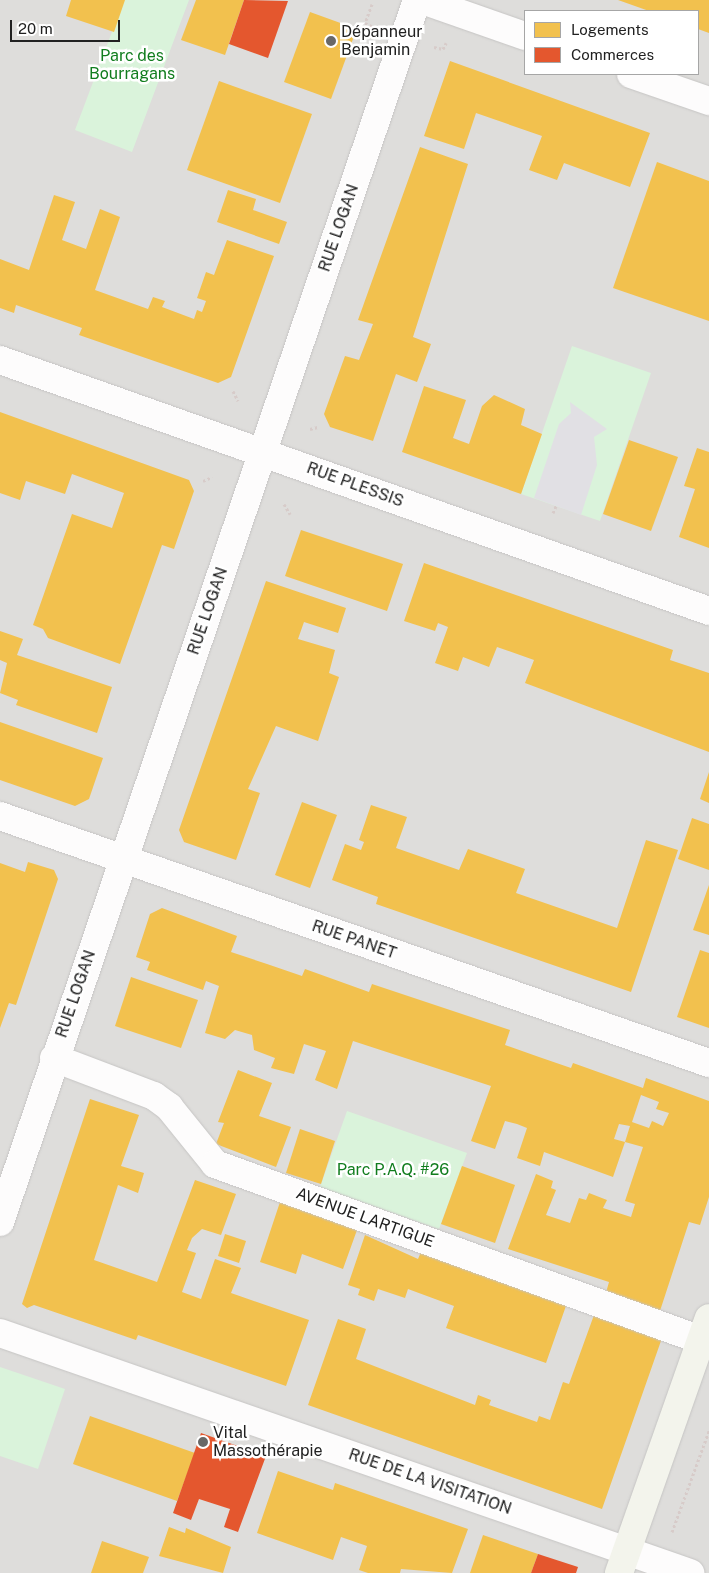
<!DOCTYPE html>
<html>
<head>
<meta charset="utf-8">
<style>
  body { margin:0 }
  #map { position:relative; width:709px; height:1573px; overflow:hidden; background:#efedea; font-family:"Public Sans",sans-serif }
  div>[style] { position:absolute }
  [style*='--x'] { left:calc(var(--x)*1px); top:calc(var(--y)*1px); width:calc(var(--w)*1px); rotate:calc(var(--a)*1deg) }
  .residential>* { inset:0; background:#dedddb }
  .park>* { inset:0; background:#daf3db }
  .plaza>* { inset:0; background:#e1e0e4 }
  .homes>* { inset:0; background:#f2c14e }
  .shops>* { inset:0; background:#e4572e }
  .path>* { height:3px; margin-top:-1.5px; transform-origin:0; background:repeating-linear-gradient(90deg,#d7cbc9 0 2.5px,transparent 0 5px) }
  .roads { filter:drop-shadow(0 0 1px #c6c5c4) drop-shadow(0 0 1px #c6c5c4) }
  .street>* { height:28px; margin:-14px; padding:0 14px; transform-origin:14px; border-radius:14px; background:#fdfcfc }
  .secondary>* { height:28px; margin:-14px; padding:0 14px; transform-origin:14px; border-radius:14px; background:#f3f4ec }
  .dots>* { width:14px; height:14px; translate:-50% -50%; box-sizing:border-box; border:2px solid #fff; border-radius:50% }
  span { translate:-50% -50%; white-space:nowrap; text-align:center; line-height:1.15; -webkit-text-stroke:5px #fff; paint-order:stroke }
  .poi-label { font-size:16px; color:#212121 }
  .left { translate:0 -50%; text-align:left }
  .park-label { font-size:16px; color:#117d1e }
  .street-label { font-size:16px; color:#212121 }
  .legend { position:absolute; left:524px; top:10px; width:175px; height:65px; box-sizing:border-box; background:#fff; border:1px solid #a6a6a6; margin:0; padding:6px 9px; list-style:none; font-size:15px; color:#212121 }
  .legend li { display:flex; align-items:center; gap:10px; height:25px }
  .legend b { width:25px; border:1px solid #a6a6a6 }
  .scale { position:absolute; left:10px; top:20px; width:110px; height:22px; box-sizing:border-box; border:2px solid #212121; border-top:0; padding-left:6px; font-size:15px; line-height:18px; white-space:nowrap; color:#212121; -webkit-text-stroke:4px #fff; paint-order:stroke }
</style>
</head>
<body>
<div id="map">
  <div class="residential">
    <i style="clip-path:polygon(evenodd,0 0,709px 0,709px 1573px,0 1573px,0 0,525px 11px,698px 11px,698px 74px,525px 74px,525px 11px)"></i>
  </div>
  <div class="park">
    <i style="clip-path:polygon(124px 0,189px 0,132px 152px,75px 130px)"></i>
    <i style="clip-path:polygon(572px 346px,651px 373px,600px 521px,521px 494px)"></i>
    <i style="clip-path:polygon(347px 1111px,467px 1153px,439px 1229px,320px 1187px)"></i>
    <i style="clip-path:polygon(0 1367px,65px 1389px,38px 1469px,0 1456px)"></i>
  </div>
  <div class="plaza">
    <i style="clip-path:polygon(570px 402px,607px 429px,594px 437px,597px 465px,581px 515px,534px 498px,559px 424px,571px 413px)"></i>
  </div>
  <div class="homes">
    <i style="clip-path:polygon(71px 0,125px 0,114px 32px,66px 16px)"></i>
    <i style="clip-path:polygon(196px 0,244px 0,225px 55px,181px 40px)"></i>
    <i style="clip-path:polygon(618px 0,709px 0,709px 33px,698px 29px,698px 11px,649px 11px)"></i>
    <i style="clip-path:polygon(310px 12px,346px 25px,353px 39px,331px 99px,284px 82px)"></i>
    <i style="clip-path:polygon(450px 61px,650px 133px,630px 187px,564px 163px,557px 180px,529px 170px,542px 136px,476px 113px,464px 149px,424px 136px)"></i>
    <i style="clip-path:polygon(219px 81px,312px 114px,280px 203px,187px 170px)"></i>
    <i style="clip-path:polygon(420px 147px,468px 164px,413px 337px,431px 344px,417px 382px,396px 374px,373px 441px,330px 427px,324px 414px,345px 356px,359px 360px,373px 324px,358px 320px)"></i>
    <i style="clip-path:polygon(657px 162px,709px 181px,709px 321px,613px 288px)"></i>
    <i style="clip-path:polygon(228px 190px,256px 199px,253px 210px,287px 222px,279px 244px,217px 222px)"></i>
    <i style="clip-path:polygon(54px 195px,75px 202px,62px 240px,86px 249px,100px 209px,120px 217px,95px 290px,148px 309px,153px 297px,165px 301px,162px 307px,194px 319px,197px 310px,202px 312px,206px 301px,197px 298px,206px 272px,214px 275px,227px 240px,274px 256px,231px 377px,218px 383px,79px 335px,82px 328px,16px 305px,14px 313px,0 308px,0 259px,29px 270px)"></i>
    <i style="clip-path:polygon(424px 386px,466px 400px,453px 438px,469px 444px,482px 406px,494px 395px,525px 409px,521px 425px,542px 434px,521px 494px,402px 452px)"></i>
    <i style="clip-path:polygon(0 412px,189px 480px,194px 491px,174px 549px,162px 545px,120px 664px,48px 638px,43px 629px,33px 625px,72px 514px,112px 528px,124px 493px,72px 474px,65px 494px,26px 481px,20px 500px,0 493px)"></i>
    <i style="clip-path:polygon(629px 440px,678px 457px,651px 531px,603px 514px)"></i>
    <i style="clip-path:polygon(697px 448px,709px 452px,709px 548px,679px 537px,695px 489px,684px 486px)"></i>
    <i style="clip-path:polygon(301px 530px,403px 564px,387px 611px,285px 576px)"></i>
    <i style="clip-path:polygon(424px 563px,673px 650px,670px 660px,709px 673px,709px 752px,525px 683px,534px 660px,497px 647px,489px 667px,463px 657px,458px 671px,435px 663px,448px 627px,438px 623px,435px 631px,404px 621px)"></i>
    <i style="clip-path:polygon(266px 581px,346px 608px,338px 633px,304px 622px,298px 639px,335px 650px,329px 673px,339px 677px,318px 741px,276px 726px,248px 789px,260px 793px,236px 860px,184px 842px,179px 830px)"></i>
    <i style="clip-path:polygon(0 631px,23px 639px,17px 655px,112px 687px,97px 733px,16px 705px,18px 700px,0 693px,7px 663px,0 660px)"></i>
    <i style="clip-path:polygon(0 722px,103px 758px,89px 799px,75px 806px,0 780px)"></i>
    <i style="clip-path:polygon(709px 772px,709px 803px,700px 799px)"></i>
    <i style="clip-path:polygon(302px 802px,337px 815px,310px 888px,275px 875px)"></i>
    <i style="clip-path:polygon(371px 805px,407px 817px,396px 848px,459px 870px,468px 849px,525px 869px,516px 893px,617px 928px,646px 840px,678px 850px,631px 992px,376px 904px,378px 897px,332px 880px,345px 844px,361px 850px,364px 842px,359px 840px)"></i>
    <i style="clip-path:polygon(692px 818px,709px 824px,709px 870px,678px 859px)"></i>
    <i style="clip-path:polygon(28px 862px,54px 870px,58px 879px,16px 1005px,9px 1003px,0 1028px,0 863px,25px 872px)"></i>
    <i style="clip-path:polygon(709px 885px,709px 935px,693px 930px)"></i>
    <i style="clip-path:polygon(evenodd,162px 908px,237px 936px,231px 952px,267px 964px,302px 976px,305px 969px,369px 992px,372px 984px,510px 1030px,505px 1045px,539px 1057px,571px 1068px,573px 1063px,643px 1088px,646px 1078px,709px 1101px,709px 1197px,700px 1225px,689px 1222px,659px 1314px,605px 1296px,609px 1282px,508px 1249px,536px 1174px,553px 1181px,551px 1188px,556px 1190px,546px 1215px,570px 1223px,579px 1198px,586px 1200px,589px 1193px,607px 1200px,603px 1208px,631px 1217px,635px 1204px,625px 1201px,643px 1147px,625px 1142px,630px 1126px,619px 1124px,614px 1139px,625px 1142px,613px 1177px,544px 1152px,540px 1166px,517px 1158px,527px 1128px,517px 1124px,505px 1121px,495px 1149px,471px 1141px,491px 1086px,353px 1041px,337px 1089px,315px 1080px,326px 1051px,304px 1044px,294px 1074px,271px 1068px,275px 1058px,254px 1050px,252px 1035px,235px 1030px,225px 1039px,205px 1033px,219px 986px,206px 981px,203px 990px,147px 970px,150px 962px,136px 957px,150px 914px,162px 908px,641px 1095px,659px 1102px,656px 1109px,669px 1113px,663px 1126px,652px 1121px,649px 1128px,632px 1122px,641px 1095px)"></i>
    <i style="clip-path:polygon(700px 950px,709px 953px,709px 1028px,677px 1017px)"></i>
    <i style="clip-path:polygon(131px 977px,198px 1000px,181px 1048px,115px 1026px)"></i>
    <i style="clip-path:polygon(238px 1070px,272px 1083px,259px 1116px,291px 1127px,276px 1167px,216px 1144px,224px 1123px,218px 1122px)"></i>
    <i style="clip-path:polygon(90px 1099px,139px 1115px,121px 1166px,144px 1173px,138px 1193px,118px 1185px,94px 1260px,157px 1282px,195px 1180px,236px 1194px,221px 1235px,202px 1229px,192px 1238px,187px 1250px,196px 1253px,182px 1292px,201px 1299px,215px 1259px,241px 1268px,231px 1293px,309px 1320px,286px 1386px,138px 1335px,136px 1340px,34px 1305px,27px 1308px,22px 1304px)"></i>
    <i style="clip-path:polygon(300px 1129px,335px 1141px,321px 1184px,286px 1173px)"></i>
    <i style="clip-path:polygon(462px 1166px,515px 1185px,495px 1243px,441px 1224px)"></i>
    <i style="clip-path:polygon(280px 1202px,357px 1230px,343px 1269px,302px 1254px,296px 1274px,260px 1262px)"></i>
    <i style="clip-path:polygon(225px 1234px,246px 1241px,239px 1263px,218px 1256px)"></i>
    <i style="clip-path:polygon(365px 1235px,418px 1259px,421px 1252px,567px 1303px,546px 1363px,446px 1328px,454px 1306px,408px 1289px,405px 1298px,378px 1289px,374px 1301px,358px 1295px,360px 1289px,348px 1285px)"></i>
    <i style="clip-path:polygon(594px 1315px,662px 1338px,602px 1509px,308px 1405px,338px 1319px,366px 1329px,356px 1359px,475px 1405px,478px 1395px,491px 1400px,489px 1405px,537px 1422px,539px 1416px,550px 1420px,563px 1382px,569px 1384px)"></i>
    <i style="clip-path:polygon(90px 1416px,195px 1453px,177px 1501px,73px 1464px)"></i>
    <i style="clip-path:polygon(278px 1471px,333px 1490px,335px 1483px,468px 1529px,452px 1573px,401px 1569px,400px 1573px,368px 1573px,359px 1570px,367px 1546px,341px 1537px,333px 1560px,257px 1533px)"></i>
    <i style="clip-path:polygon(169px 1527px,185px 1533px,186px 1528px,231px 1547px,223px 1573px,159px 1556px)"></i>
    <i style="clip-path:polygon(483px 1535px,538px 1554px,531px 1573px,470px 1573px)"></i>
    <i style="clip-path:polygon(102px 1541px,149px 1557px,143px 1573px,91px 1573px)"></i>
  </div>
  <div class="shops">
    <i style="clip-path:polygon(244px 0,288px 1px,268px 58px,229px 44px)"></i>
    <i style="clip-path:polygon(201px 1433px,266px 1456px,238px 1532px,224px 1527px,230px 1509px,199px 1499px,191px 1520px,173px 1513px)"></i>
    <i style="clip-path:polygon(538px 1554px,578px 1567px,576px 1573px,531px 1573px)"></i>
  </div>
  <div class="path">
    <i style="--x:372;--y:4;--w:20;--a:110"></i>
    <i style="--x:365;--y:23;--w:10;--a:24"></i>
    <i style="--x:434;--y:47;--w:9;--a:13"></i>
    <i style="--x:443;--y:49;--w:7;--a:-63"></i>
    <i style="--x:233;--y:391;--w:11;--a:63"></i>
    <i style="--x:310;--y:429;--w:8;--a:-14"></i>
    <i style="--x:203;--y:481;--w:10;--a:-24"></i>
    <i style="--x:284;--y:504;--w:12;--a:59"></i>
    <i style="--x:553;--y:513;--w:8;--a:-67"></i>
    <i style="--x:672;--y:1532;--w:108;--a:-69.9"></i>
  </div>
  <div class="roads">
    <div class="street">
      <i style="--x:422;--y:0;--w:109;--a:19.3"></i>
      <i style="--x:631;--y:74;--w:83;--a:19.1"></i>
      <i style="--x:0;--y:360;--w:752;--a:19.49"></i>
      <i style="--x:0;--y:816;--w:751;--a:19.21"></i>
      <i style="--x:54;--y:1058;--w:107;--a:20.8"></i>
      <i style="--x:154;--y:1096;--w:19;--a:36"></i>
      <i style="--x:169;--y:1107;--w:73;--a:51.1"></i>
      <i style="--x:215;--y:1164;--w:517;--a:19.91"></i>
      <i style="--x:0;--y:1222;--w:1291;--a:-71.16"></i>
      <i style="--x:0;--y:1333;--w:731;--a:19.18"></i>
    </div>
    <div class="secondary">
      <i style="--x:619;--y:1573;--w:270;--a:-70.6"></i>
    </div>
  </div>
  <div class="dots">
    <i style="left:331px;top:41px;background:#696867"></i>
    <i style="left:203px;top:1442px;background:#696867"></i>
  </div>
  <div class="poi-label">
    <span class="left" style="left:341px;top:41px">Dépanneur<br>Benjamin</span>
    <span class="left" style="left:213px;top:1442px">Vital<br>Massothérapie</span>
  </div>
  <div class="park-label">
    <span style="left:132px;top:65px">Parc des<br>Bourragans</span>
    <span style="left:393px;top:1170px">Parc P.A.Q. #26</span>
  </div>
  <div class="street-label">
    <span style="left:339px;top:228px;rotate:-71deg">RUE LOGAN</span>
    <span style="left:355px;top:485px;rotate:20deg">RUE PLESSIS</span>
    <span style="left:208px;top:611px;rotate:-71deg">RUE LOGAN</span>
    <span style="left:354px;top:940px;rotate:19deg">RUE PANET</span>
    <span style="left:76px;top:994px;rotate:-71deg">RUE LOGAN</span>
    <span style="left:365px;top:1218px;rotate:20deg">AVENUE LARTIGUE</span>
    <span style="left:430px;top:1482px;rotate:19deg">RUE DE LA VISITATION</span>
  </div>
  <ul class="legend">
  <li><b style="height:14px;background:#f2c14e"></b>Logements</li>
  <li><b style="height:14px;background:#e4572e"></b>Commerces</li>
  </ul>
  <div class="scale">20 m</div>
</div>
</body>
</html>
